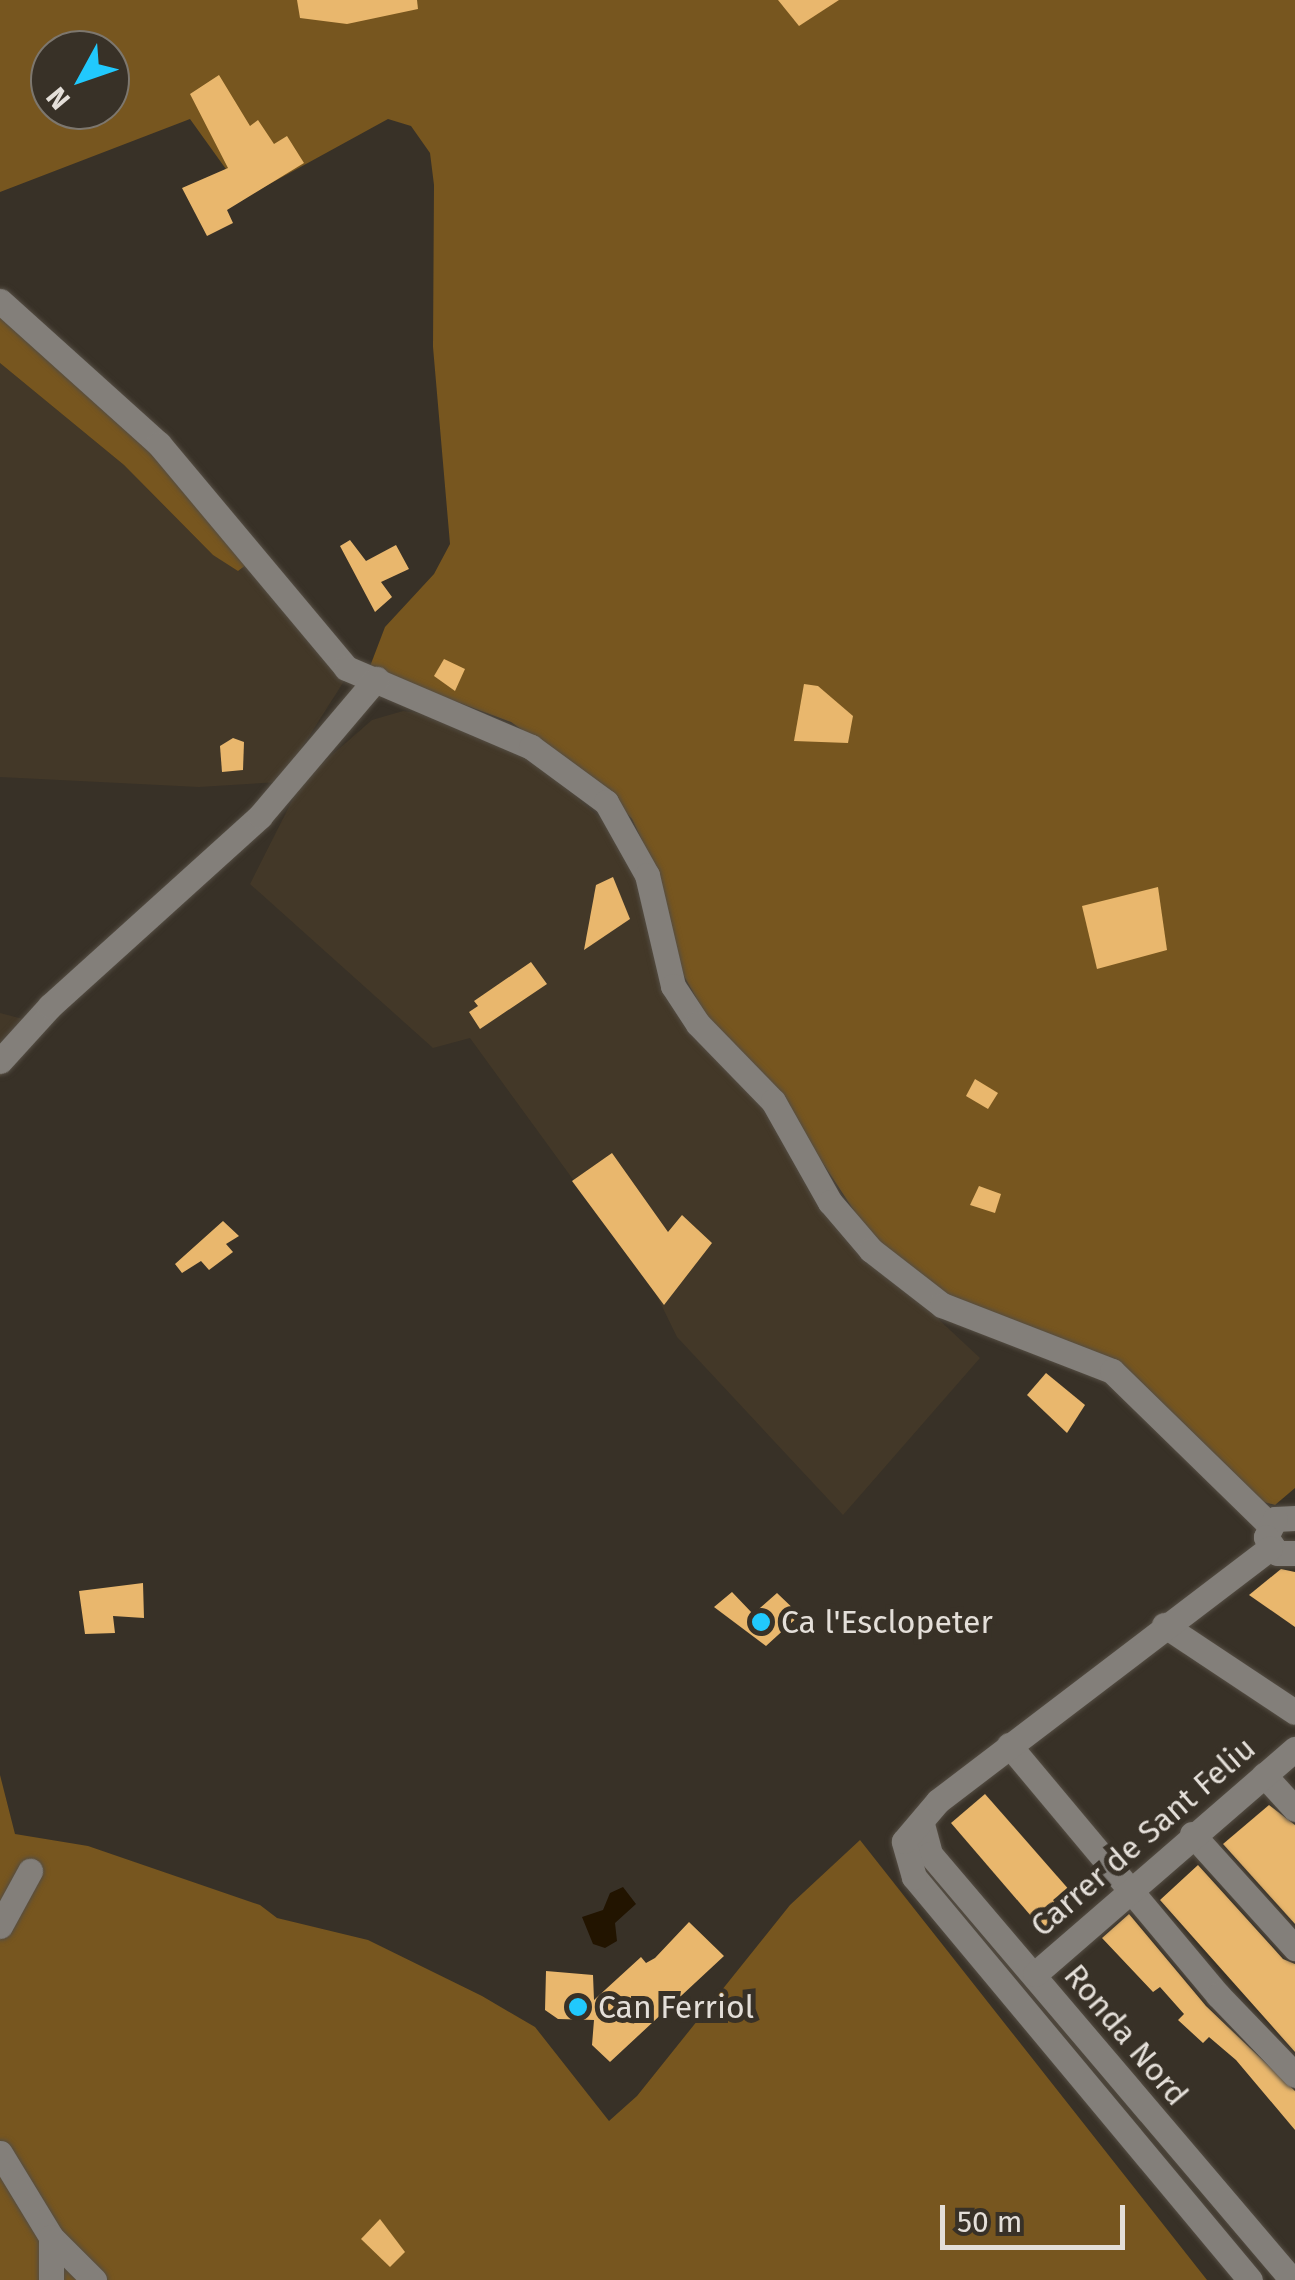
<!DOCTYPE html>
<html>
<head>
<meta charset="utf-8">
<style>
  body { margin:0 }
  #map { position:relative; width:1295px; height:2280px; overflow:hidden; background:#383127; font-family:"Fira Sans",sans-serif }
  div>[style] { position:absolute }
  [style*='--x'] { left:calc(var(--x)*1px); top:calc(var(--y)*1px); width:calc(var(--w)*1px); rotate:calc(var(--a)*1deg) }
  .built>* { inset:0; background:#433828 }
  .green>* { inset:0; background:#77561f }
  .water>* { inset:0; background:#221400 }
  .building>* { inset:0; background:#e9b76d }
  .roads { filter:drop-shadow(0 0 2px #544d43) drop-shadow(0 0 2px #544d43) }
  .minor>* { height:25px; margin:-12.5px; padding:0 12.5px; transform-origin:12.5px; border-radius:12.5px; background:#837f7a }
  .dots>* { width:28px; height:28px; translate:-50% -50%; box-sizing:border-box; border:5px solid #383127; border-radius:50% }
  span { translate:-50% -50%; white-space:nowrap; text-align:center; line-height:1.15; -webkit-text-stroke:10px #383127; paint-order:stroke }
  .poi-label { font-size:32px; color:#e4dfd9 }
  .left { translate:0 -50%; text-align:left }
  .street-label { font-size:32px; color:#e4dfd9 }
  .north { position:absolute; left:30px; top:30px; width:100px; height:100px; box-sizing:border-box; background:#383127; border:2px solid #7d776e; border-radius:50%; rotate:230deg; font-size:28px; font-weight:700; line-height:40px; text-align:center; color:#e4dfd9 }
  .north::after { content:''; display:block; margin:auto; width:35px; height:45px; background:#21c9fd; clip-path:polygon(50% 0,100% 100%,50% 72%,0 100%) }
  .scale { position:absolute; left:940px; top:2205px; width:185px; height:45px; box-sizing:border-box; border:5px solid #e4dfd9; border-top:0; padding-left:12px; font-size:30px; line-height:35px; white-space:nowrap; color:#e4dfd9; -webkit-text-stroke:8px #383127; paint-order:stroke }
</style>
</head>
<body>
<div id="map">
  <div class="built">
    <i style="clip-path:polygon(0 363px,124px 465px,213px 555px,251px 561px,346px 678px,280px 782px,199px 787px,0 777px)"></i>
    <i style="clip-path:polygon(403px 711px,432px 715px,526px 754px,606px 823px,643px 892px,646px 916px,739px 1078px,906px 1289px,980px 1358px,843px 1515px,677px 1337px,655px 1292px,470px 1038px,433px 1048px,250px 884px,302px 781px,372px 720px)"></i>
    <i style="clip-path:polygon(0 1013px,46px 1025px,0 1077px)"></i>
  </div>
  <div class="green">
    <i style="clip-path:polygon(evenodd,0 0,1295px 0,1295px 1488px,1275px 1505px,1257px 1500px,1170px 1411px,920px 1283px,868px 1232px,765px 1075px,707px 1017px,684px 976px,656px 870px,632px 819px,603px 787px,511px 722px,369px 669px,385px 627px,434px 574px,450px 544px,433px 347px,434px 185px,430px 153px,411px 126px,388px 119px,246px 197px,190px 119px,0 192px,0 0,50px 50px,110px 50px,110px 110px,50px 110px,50px 50px)"></i>
    <i style="clip-path:polygon(0 315px,144px 442px,251px 561px,238px 571px,213px 555px,124px 465px,0 363px)"></i>
    <i style="clip-path:polygon(0 1775px,15px 1834px,88px 1846px,260px 1905px,277px 1918px,368px 1940px,482px 1996px,535px 2027px,609px 2121px,637px 2096px,790px 1905px,860px 1840px,1207px 2280px,0 2280px)"></i>
  </div>
  <div class="water">
    <i style="clip-path:polygon(623px 1887px,636px 1904px,615px 1923px,617px 1941px,605px 1948px,593px 1944px,582px 1917px,603px 1910px,610px 1893px)"></i>
  </div>
  <div class="building">
    <i style="clip-path:polygon(297px 0,417px 0,418px 9px,347px 24px,300px 18px)"></i>
    <i style="clip-path:polygon(778px 0,839px 0,799px 26px)"></i>
    <i style="clip-path:polygon(219px 75px,250px 126px,258px 120px,274px 144px,287px 136px,304px 163px,227px 210px,233px 223px,207px 236px,182px 188px,228px 168px,190px 94px)"></i>
    <i style="clip-path:polygon(350px 540px,366px 561px,396px 545px,409px 569px,381px 582px,392px 597px,375px 612px,340px 546px)"></i>
    <i style="clip-path:polygon(444px 659px,465px 669px,455px 691px,434px 676px)"></i>
    <i style="clip-path:polygon(804px 684px,818px 686px,853px 716px,848px 743px,794px 741px)"></i>
    <i style="clip-path:polygon(233px 738px,244px 742px,243px 770px,222px 772px,220px 746px)"></i>
    <i style="clip-path:polygon(613px 877px,630px 919px,584px 950px,596px 885px)"></i>
    <i style="clip-path:polygon(1158px 887px,1167px 950px,1097px 969px,1082px 906px)"></i>
    <i style="clip-path:polygon(531px 962px,547px 984px,480px 1029px,469px 1012px,478px 1006px,474px 1001px)"></i>
    <i style="clip-path:polygon(975px 1079px,998px 1093px,988px 1109px,966px 1096px)"></i>
    <i style="clip-path:polygon(612px 1153px,668px 1232px,682px 1215px,712px 1243px,664px 1305px,572px 1181px)"></i>
    <i style="clip-path:polygon(979px 1186px,1001px 1194px,995px 1213px,970px 1205px)"></i>
    <i style="clip-path:polygon(223px 1221px,239px 1236px,226px 1244px,233px 1252px,209px 1270px,201px 1261px,182px 1273px,175px 1264px)"></i>
    <i style="clip-path:polygon(1046px 1373px,1085px 1405px,1067px 1433px,1027px 1395px)"></i>
    <i style="clip-path:polygon(1281px 1569px,1295px 1572px,1295px 1627px,1249px 1595px)"></i>
    <i style="clip-path:polygon(143px 1583px,144px 1618px,113px 1616px,115px 1633px,85px 1634px,79px 1591px)"></i>
    <i style="clip-path:polygon(732px 1592px,753px 1614px,777px 1593px,800px 1615px,766px 1646px,714px 1607px)"></i>
    <i style="clip-path:polygon(985px 1794px,1078px 1900px,1043px 1930px,951px 1823px)"></i>
    <i style="clip-path:polygon(1269px 1805px,1295px 1825px,1295px 1924px,1223px 1844px)"></i>
    <i style="clip-path:polygon(1198px 1865px,1283px 1959px,1295px 1964px,1295px 2052px,1160px 1900px)"></i>
    <i style="clip-path:polygon(1129px 1914px,1206px 2006px,1295px 2091px,1295px 2130px,1236px 2060px,1209px 2037px,1203px 2043px,1178px 2020px,1184px 2014px,1160px 1987px,1153px 1992px,1102px 1938px)"></i>
    <i style="clip-path:polygon(689px 1922px,724px 1956px,610px 2062px,592px 2045px,594px 2020px,558px 2019px,545px 2010px,546px 1971px,593px 1975px,594px 2000px,641px 1957px,646px 1963px,655px 1958px)"></i>
    <i style="clip-path:polygon(380px 2219px,405px 2252px,390px 2267px,361px 2239px)"></i>
  </div>
  <div class="roads">
    <div class="minor">
      <i style="--x:0;--y:301;--w:214;--a:42"></i>
      <i style="--x:159;--y:444;--w:292;--a:50.1"></i>
      <i style="--x:346;--y:668;--w:201;--a:23.1"></i>
      <i style="--x:531;--y:747;--w:93;--a:36.3"></i>
      <i style="--x:606;--y:802;--w:84;--a:60.7"></i>
      <i style="--x:647;--y:875;--w:114;--a:76.8"></i>
      <i style="--x:673;--y:986;--w:45;--a:56.7"></i>
      <i style="--x:698;--y:1024;--w:107;--a:45.8"></i>
      <i style="--x:773;--y:1101;--w:116;--a:60.6"></i>
      <i style="--x:830;--y:1202;--w:63;--a:49.5"></i>
      <i style="--x:871;--y:1250;--w:90;--a:37.8"></i>
      <i style="--x:942;--y:1305;--w:182;--a:21.2"></i>
      <i style="--x:1112;--y:1371;--w:219;--a:44.3"></i>
      <i style="--x:0;--y:1061;--w:74;--a:-47.7"></i>
      <i style="--x:50;--y:1006;--w:283;--a:-42.1"></i>
      <i style="--x:260;--y:816;--w:180;--a:-49.7"></i>
      <i style="--x:1295;--y:1518;--w:20;--a:177"></i>
      <i style="--x:1275;--y:1519;--w:20;--a:117"></i>
      <i style="--x:1266;--y:1537;--w:19;--a:55"></i>
      <i style="--x:1277;--y:1553;--w:18;--a:0"></i>
      <i style="--x:1164;--y:1625;--w:157;--a:33.6"></i>
      <i style="--x:1009;--y:1745;--w:326;--a:50.1"></i>
      <i style="--x:1218;--y:1995;--w:111;--a:46.1"></i>
      <i style="--x:1264;--y:1775;--w:46;--a:47.6"></i>
      <i style="--x:922;--y:1824;--w:31;--a:75"></i>
      <i style="--x:930;--y:1854;--w:559;--a:49.64"></i>
      <i style="--x:1192;--y:1834;--w:154;--a:47.9"></i>
      <i style="--x:0;--y:1926;--w:63;--a:-61.4"></i>
      <i style="--x:1035;--y:1974;--w:344;--a:-40.9"></i>
      <i style="--x:0;--y:2153;--w:98;--a:58.7"></i>
      <i style="--x:51;--y:2237;--w:61;--a:45"></i>
      <i style="--x:51;--y:2237;--w:43;--a:90"></i>
      <i style="--x:1250;--y:2280;--w:525;--a:-129.82"></i>
      <i style="--x:914;--y:1877;--w:37;--a:-106"></i>
      <i style="--x:904;--y:1841;--w:52;--a:-49.6"></i>
      <i style="--x:938;--y:1801;--w:417;--a:-37.3"></i>
    </div>
  </div>
  <div class="dots">
    <i style="left:761px;top:1622px;background:#21c9fd"></i>
    <i style="left:578px;top:2007px;background:#21c9fd"></i>
  </div>
  <div class="poi-label">
    <span class="left" style="left:781px;top:1622px">Ca l'Esclopeter</span>
    <span class="left" style="left:598px;top:2007px">Can Ferriol</span>
  </div>
  <div class="street-label">
    <span style="left:1143px;top:1837px;rotate:-41deg">Carrer de Sant Feliu</span>
    <span style="left:1126px;top:2035px;rotate:50deg">Ronda Nord</span>
  </div>
  <div class="north">N</div>
  <div class="scale">50 m</div>
</div>
</body>
</html>
